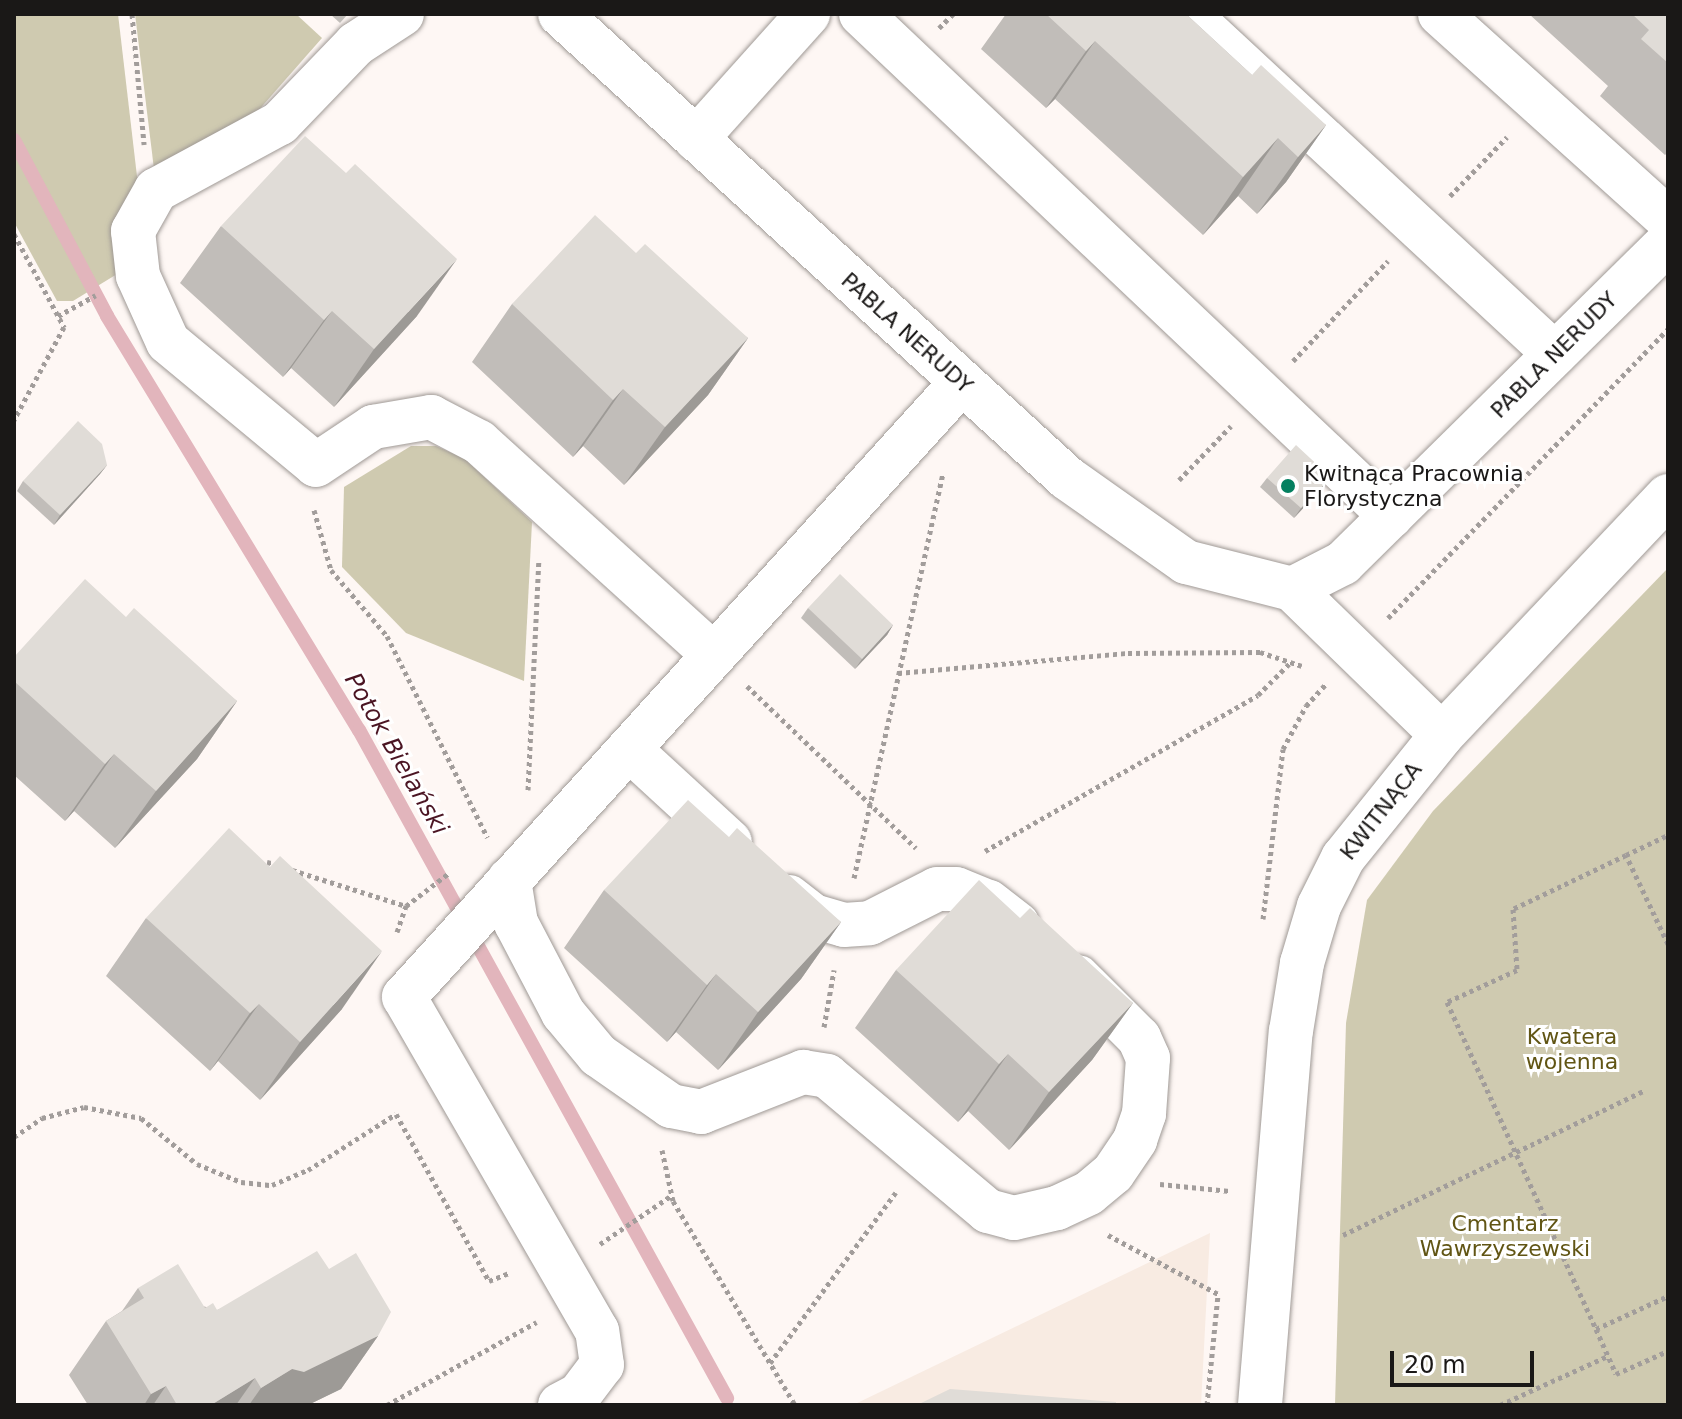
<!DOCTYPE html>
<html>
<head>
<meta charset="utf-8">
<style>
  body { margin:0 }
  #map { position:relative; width:1682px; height:1419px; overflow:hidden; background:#fef7f4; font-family:"DejaVu Sans",sans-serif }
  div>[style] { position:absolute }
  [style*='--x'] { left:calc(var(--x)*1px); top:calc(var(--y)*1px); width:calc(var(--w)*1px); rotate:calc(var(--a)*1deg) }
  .built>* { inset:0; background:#f8ebe2 }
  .green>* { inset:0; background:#cfcab0 }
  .stream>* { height:14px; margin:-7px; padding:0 7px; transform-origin:7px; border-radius:7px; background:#e2b5bc }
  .path>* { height:5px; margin-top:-2.5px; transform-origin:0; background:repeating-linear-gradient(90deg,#a29d9b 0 4px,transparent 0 8px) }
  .roads { filter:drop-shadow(0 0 2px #9f9995) drop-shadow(0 0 2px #9f9995) }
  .minor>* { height:44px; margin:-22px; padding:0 22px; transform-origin:22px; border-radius:22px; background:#fff }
  .wall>* { inset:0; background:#c1bdb9 }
  .shaded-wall>* { inset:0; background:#9d9a96 }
  .building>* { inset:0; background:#e0dcd7 }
  .dots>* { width:22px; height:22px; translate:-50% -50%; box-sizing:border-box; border:4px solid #fff; border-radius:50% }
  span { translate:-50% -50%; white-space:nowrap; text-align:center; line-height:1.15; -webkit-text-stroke:6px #fff; paint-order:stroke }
  .street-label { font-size:22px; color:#1a1817 }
  .poi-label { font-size:22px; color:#1a1817 }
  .left { translate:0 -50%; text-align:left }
  .park-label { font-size:22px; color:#615514 }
  .water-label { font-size:24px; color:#4b1523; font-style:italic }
  .frame { position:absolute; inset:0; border:16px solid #1a1817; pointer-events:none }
  .scale { position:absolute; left:1390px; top:1351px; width:144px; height:36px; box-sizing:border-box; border:4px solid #1a1817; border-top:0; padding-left:10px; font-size:24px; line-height:28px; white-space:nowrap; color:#1a1817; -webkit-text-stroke:6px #fff; paint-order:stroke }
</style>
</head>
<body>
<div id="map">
  <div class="built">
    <i style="clip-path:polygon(1210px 1233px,1201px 1405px,853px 1405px)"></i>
  </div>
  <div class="green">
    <i style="clip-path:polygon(14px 14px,118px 14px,138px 185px,122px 271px,73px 301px,57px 301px,14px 222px)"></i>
    <i style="clip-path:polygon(135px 14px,296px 14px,322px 38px,251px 119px,154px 169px)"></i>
    <i style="clip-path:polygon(411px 446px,436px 446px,465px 459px,532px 522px,524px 681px,406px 633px,342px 567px,344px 487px)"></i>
    <i style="clip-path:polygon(1668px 568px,1668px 1405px,1335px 1405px,1346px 1023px,1367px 900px,1433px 811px)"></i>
  </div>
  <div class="stream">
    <i style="--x:14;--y:140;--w:199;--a:62.1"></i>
    <i style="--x:107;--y:316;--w:485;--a:58.7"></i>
    <i style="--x:359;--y:730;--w:763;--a:61.15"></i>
  </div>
  <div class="path">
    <i style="--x:132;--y:14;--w:131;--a:84.7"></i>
    <i style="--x:939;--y:28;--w:20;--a:-45"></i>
    <i style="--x:1450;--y:196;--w:82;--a:-46"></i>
    <i style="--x:14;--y:234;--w:106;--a:61.7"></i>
    <i style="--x:64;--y:327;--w:106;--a:118.3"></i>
    <i style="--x:58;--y:316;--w:43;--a:-28.9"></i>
    <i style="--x:1293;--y:361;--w:138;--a:-46.5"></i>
    <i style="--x:1179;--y:480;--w:75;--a:-46.1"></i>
    <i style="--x:314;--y:510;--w:62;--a:74.2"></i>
    <i style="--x:331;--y:570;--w:87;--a:49.7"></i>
    <i style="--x:387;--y:636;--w:225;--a:63.5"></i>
    <i style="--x:1388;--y:618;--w:402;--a:-45.9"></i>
    <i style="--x:898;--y:673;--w:231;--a:-5"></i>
    <i style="--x:1128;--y:653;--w:132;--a:-0.4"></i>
    <i style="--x:1260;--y:652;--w:44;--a:18.4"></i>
    <i style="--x:747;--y:686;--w:234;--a:43.8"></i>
    <i style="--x:528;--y:790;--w:230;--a:-87.3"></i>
    <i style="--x:985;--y:851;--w:314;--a:-29.7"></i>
    <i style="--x:1258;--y:695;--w:47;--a:-45"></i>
    <i style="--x:1626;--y:855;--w:47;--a:-25.5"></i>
    <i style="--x:267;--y:862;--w:12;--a:14"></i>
    <i style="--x:292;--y:870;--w:120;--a:17.5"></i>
    <i style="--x:854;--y:878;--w:414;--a:-77.6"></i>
    <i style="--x:1263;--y:919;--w:171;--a:-83.3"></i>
    <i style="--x:1283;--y:749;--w:49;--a:-61.9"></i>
    <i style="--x:1306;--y:706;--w:30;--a:-48"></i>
    <i style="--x:397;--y:932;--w:28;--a:-71"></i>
    <i style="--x:406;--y:906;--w:54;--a:-37.5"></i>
    <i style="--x:1668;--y:944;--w:98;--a:-115.3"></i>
    <i style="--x:1626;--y:855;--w:125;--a:154.5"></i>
    <i style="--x:1513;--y:909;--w:61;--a:86.2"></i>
    <i style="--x:1517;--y:970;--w:77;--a:155.4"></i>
    <i style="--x:1447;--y:1002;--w:359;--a:65.5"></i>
    <i style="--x:1596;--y:1329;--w:79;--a:-24.6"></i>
    <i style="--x:824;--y:1027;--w:58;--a:-80"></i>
    <i style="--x:14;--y:1137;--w:34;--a:-34"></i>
    <i style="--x:42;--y:1118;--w:43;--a:-14.7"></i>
    <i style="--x:84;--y:1107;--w:58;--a:10.9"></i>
    <i style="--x:141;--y:1118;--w:72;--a:39.4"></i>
    <i style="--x:197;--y:1164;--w:48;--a:22.2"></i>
    <i style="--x:241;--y:1182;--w:31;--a:6"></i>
    <i style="--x:272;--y:1185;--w:39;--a:-23"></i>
    <i style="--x:308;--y:1170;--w:104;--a:-32.5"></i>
    <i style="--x:396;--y:1114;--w:191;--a:60.9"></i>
    <i style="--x:489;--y:1281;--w:22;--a:-22"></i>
    <i style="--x:662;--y:1150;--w:52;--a:77.8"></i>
    <i style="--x:673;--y:1201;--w:238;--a:59.1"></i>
    <i style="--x:1160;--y:1184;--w:70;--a:5.7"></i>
    <i style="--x:1108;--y:1235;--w:125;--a:28.2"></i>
    <i style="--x:1343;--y:1235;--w:333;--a:-25.6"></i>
    <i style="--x:600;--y:1244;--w:87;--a:-34.2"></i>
    <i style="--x:1596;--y:1329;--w:49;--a:66"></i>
    <i style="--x:1616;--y:1374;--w:57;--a:-23.9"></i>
    <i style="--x:770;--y:1363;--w:212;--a:-53.6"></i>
    <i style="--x:387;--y:1405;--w:171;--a:-29"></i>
    <i style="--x:1207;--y:1405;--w:111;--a:-84.3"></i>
    <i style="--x:1500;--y:1405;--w:119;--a:-24.4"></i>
  </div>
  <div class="roads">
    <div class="minor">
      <i style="--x:402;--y:14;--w:55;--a:146.9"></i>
      <i style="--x:356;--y:44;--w:110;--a:133.9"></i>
      <i style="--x:280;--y:123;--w:141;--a:151.6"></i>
      <i style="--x:156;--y:190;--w:47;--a:119.3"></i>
      <i style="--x:133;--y:231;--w:45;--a:83.7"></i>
      <i style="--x:138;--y:276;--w:72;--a:65.6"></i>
      <i style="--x:168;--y:342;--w:192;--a:39.7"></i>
      <i style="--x:316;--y:465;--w:69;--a:-33.7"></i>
      <i style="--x:373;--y:427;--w:59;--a:-9.8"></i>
      <i style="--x:431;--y:417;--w:54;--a:27.5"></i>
      <i style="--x:479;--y:442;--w:317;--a:42.2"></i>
      <i style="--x:560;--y:14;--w:687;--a:42.46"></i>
      <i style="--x:1067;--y:478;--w:146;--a:35.2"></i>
      <i style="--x:1186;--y:562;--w:109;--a:14.3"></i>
      <i style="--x:1292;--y:589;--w:209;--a:44.2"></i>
      <i style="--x:861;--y:14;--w:730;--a:43.45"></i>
      <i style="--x:1188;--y:14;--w:500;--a:42.81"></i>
      <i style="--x:1440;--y:14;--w:307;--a:42"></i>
      <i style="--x:696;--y:139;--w:168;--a:-48.1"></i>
      <i style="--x:1292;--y:589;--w:57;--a:-27"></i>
      <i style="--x:1343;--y:563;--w:457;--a:-44.6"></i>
      <i style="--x:629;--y:749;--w:137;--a:42.6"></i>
      <i style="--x:509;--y:880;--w:44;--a:80.8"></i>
      <i style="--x:516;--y:923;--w:102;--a:62.4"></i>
      <i style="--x:563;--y:1013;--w:55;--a:50.2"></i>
      <i style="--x:598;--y:1055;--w:89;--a:34.9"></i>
      <i style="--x:671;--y:1106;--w:31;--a:11"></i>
      <i style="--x:701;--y:1112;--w:110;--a:-21.4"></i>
      <i style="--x:803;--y:1072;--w:24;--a:9"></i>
      <i style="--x:827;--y:1076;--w:210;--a:40"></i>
      <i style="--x:988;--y:1211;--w:27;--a:15"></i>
      <i style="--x:1014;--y:1218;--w:44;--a:-13.1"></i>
      <i style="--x:1057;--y:1208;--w:35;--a:-25"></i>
      <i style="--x:1089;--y:1193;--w:31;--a:-40"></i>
      <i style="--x:1113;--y:1173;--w:40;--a:-56"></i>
      <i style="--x:1135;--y:1140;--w:28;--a:-71"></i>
      <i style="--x:1144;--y:1114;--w:56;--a:-85.9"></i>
      <i style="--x:1148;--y:1058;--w:22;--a:-114"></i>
      <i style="--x:1139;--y:1038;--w:86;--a:-135"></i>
      <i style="--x:789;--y:897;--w:31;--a:38"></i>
      <i style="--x:813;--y:916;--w:32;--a:16"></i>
      <i style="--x:844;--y:925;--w:26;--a:-4"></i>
      <i style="--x:870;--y:923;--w:75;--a:-26.9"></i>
      <i style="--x:937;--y:889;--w:19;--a:0"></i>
      <i style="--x:956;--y:889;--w:35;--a:22"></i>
      <i style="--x:989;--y:902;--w:36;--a:38"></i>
      <i style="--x:560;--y:1405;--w:21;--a:-28"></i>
      <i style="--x:579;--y:1395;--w:38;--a:-53"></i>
      <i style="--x:602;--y:1365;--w:34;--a:-98"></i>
      <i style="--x:597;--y:1331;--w:386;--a:-120"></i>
      <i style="--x:404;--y:997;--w:829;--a:-47.79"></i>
      <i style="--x:1260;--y:1405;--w:375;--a:-85.3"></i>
      <i style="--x:1291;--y:1031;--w:69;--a:-80.8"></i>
      <i style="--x:1302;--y:963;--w:59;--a:-73.4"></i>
      <i style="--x:1319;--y:906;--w:54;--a:-63.4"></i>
      <i style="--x:1343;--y:858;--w:158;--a:-51.2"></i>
      <i style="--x:1442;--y:735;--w:329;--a:-46.6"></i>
    </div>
  </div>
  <div class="wall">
    <i style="clip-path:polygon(330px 14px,348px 14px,340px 23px)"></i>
    <i style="clip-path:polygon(1006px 14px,1186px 14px,1252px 75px,1326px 125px,1286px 182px,1257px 214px,1238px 196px,1203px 235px,1055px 99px,1046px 108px,981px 49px)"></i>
    <i style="clip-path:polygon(1529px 14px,1668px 14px,1668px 152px,1665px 155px,1600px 96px,1608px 86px)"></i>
    <i style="clip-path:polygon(221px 226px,417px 316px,334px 407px,291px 368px,283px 377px,180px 283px)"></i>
    <i style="clip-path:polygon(636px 253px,748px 338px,708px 395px,624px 485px,583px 446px,573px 457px,472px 362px,512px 304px)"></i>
    <i style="clip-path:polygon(107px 465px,100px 474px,54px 525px,17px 491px,23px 481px)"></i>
    <i style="clip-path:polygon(1321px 476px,1320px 490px,1294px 518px,1260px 487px,1267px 478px)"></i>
    <i style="clip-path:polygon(808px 608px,893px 625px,887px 635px,855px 669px,801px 618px)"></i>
    <i style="clip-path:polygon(126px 617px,237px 701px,197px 759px,115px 848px,74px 811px,65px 821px,14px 775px,14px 657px)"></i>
    <i style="clip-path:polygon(729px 837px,841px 922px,801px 979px,718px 1070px,676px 1032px,667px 1042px,564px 948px,604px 890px)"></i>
    <i style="clip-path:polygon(146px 918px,342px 1009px,260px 1100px,218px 1061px,210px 1071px,106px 976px)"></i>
    <i style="clip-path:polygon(1020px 918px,1133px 1003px,1092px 1060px,1009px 1150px,968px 1111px,958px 1122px,855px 1028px,896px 970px)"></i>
    <i style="clip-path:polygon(329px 1269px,378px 1336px,341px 1389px,308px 1405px,88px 1405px,69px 1375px,106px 1321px,122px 1311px,138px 1288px,217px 1310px)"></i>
  </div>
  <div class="shaded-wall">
    <i style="clip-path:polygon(1095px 41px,1055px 99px,1046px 108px,1086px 51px)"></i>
    <i style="clip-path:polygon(1326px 125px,1286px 182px,1257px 214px,1298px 157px)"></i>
    <i style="clip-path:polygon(1278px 138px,1238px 196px,1203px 235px,1243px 177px)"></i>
    <i style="clip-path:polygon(457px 259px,417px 316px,334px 407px,374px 349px)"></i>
    <i style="clip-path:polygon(332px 311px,291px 368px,283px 377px,324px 320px)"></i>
    <i style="clip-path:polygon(748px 338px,708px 395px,624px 485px,665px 427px)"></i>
    <i style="clip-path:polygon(623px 389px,583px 446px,573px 457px,613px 400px)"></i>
    <i style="clip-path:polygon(107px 465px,100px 474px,54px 525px,60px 515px)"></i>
    <i style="clip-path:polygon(1327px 481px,1320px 490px,1294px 518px,1301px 508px)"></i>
    <i style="clip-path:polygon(893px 625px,887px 635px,855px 669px,862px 659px)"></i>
    <i style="clip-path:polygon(237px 701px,197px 759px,115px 848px,156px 791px)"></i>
    <i style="clip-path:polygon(114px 754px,74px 811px,65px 821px,105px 764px)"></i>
    <i style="clip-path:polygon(841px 922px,801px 979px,718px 1070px,758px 1012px)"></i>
    <i style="clip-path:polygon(382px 951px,342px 1009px,260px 1100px,300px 1042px)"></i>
    <i style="clip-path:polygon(716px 974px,676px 1032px,667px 1042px,707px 985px)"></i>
    <i style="clip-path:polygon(1133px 1003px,1092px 1060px,1009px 1150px,1049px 1092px)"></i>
    <i style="clip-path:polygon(259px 1004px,218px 1061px,210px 1071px,250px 1013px)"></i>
    <i style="clip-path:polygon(1008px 1054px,968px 1111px,958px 1122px,999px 1064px)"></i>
    <i style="clip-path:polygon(378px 1336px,341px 1389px,308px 1405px,249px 1405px,261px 1388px,292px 1369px)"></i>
    <i style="clip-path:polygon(255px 1378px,236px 1405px,211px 1405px)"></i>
    <i style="clip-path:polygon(166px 1386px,153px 1405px,144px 1405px,151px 1394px)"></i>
  </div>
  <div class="building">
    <i style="clip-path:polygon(1046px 14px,1186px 14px,1252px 75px,1261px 65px,1326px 125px,1298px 157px,1278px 138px,1243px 177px,1095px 41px,1086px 51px)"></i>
    <i style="clip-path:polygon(1632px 14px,1668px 14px,1668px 63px,1641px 39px,1649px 30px)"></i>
    <i style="clip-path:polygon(305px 136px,346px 173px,355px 164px,457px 259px,374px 349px,332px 311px,324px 320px,221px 226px)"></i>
    <i style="clip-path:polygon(595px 215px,636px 253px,645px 244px,748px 338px,665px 427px,623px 389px,613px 400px,512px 304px)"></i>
    <i style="clip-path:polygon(78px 421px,102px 444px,107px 465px,60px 515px,23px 481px)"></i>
    <i style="clip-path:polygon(1296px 445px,1324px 471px,1320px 475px,1327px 481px,1301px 508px,1267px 478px)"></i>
    <i style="clip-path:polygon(840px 574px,893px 625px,862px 659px,808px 608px)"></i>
    <i style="clip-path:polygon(85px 579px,126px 617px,134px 608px,237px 701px,156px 791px,114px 754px,105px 764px,14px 681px,14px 657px)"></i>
    <i style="clip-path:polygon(688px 800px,729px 837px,737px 828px,841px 922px,758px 1012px,716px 974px,707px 985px,604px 890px)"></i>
    <i style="clip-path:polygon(229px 828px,270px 867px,280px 856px,382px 951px,300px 1042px,259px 1004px,250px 1013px,146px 918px)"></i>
    <i style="clip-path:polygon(979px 880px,1020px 918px,1030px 908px,1133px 1003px,1049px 1092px,1008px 1054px,999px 1064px,896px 970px)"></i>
    <i style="clip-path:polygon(317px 1251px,329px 1269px,356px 1253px,391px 1312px,378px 1336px,304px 1372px,292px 1369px,261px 1388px,255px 1378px,211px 1405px,177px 1405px,166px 1386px,151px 1394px,106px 1321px,144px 1298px,138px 1288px,178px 1264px,205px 1308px,213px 1303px,217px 1310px)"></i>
    <i style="clip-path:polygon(950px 1389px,1116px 1402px,1116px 1405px,917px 1405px)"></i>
  </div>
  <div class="dots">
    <i style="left:1288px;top:486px;background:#048060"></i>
  </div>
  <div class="street-label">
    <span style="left:907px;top:333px;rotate:42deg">PABLA NERUDY</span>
    <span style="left:1554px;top:355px;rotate:-45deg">PABLA NERUDY</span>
    <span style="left:1381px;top:811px;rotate:-52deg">KWITNĄCA</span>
  </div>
  <div class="poi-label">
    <span class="left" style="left:1304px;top:486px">Kwitnąca Pracownia<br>Florystyczna</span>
  </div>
  <div class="park-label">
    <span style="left:1572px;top:1049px">Kwatera<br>wojenna</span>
    <span style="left:1505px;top:1236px">Cmentarz<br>Wawrzyszewski</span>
  </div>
  <div class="water-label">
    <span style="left:396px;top:754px;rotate:60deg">Potok Bielański</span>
  </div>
  <div class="frame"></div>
  <div class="scale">20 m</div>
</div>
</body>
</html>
